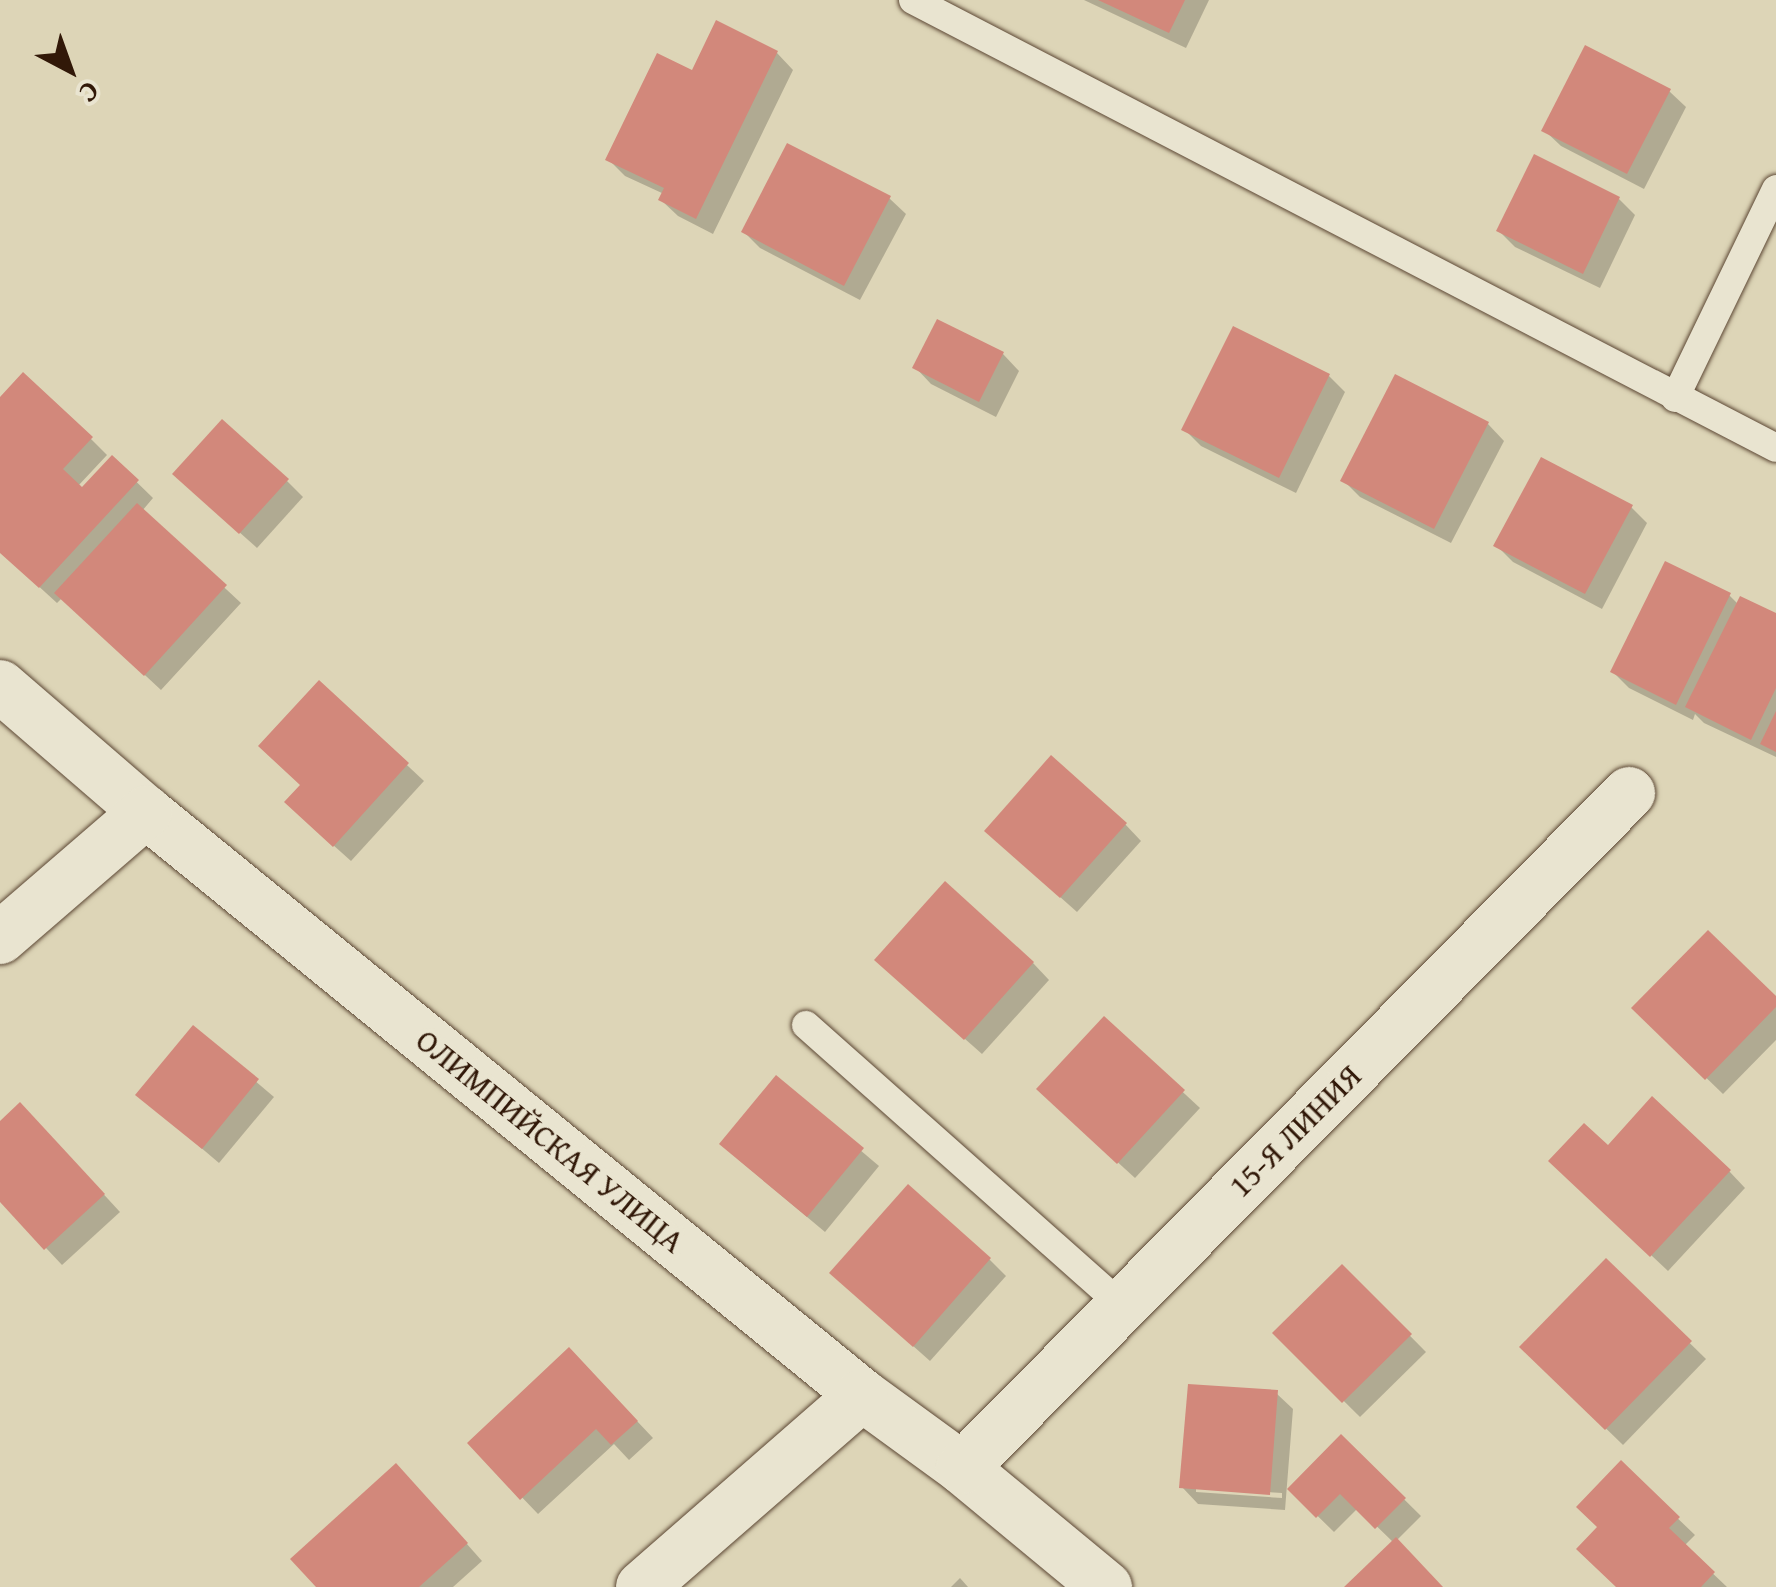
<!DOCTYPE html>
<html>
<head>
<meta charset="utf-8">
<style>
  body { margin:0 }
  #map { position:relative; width:1776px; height:1587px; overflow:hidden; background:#ddd5b7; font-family:"Gentium Book Plus",serif }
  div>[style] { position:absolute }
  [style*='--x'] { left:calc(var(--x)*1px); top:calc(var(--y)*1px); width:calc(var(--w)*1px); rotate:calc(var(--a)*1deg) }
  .shadow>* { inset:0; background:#0003 }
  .building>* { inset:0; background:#d2887b }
  .roads { filter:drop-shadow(0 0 2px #5c4734) drop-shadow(0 0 2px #5c4734) }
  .lane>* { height:28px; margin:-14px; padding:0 14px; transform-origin:14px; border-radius:14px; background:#e9e4d0 }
  .street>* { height:52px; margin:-26px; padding:0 26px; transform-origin:26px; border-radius:26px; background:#e9e4d0 }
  span { translate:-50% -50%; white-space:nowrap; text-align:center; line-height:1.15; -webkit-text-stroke:9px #e9e4d0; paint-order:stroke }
  .street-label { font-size:32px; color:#311808 }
  .north { position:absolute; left:20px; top:20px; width:100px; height:100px; -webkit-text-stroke:8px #e9e4d0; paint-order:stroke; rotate:139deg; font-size:28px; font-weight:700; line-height:40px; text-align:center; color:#311808 }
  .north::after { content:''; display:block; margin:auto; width:35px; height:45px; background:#311808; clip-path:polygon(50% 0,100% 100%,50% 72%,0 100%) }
</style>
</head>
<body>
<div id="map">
  <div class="shadow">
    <i style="clip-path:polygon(1084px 0,1209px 0,1186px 48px)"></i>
    <i style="clip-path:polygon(777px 53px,793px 70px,713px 234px,678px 216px,661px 200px,664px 194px,625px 176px,608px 159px,693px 73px)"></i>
    <i style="clip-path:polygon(1669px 91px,1686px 107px,1644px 189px,1561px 146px,1544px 130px)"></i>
    <i style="clip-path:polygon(889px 198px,906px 214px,860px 300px,760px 248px,744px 232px)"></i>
    <i style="clip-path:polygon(1619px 199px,1635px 215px,1600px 288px,1515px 247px,1499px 231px)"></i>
    <i style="clip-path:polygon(1003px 354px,1019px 371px,996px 417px,931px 384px,915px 367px)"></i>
    <i style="clip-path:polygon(1329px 376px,1345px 392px,1296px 493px,1201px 446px,1184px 429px)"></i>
    <i style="clip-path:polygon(0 401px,91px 439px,107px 455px,78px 486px,82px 490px,112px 458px,153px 498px,142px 511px,241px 603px,161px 690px,62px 598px,57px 603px,0 551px)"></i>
    <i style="clip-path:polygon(1488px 424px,1504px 441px,1451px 543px,1360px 497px,1343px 480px)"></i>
    <i style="clip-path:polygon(287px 481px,303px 497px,257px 548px,192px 490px)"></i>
    <i style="clip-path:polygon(1631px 507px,1647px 523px,1602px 609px,1513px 562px,1497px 546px)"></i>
    <i style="clip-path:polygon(1729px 595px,1738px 604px,1776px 616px,1776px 757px,1704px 723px,1695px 714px,1693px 720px,1629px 688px,1613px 672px)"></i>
    <i style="clip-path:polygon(319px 683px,424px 781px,351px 861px,304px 819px)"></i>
    <i style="clip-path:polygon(1125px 824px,1141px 841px,1077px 912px,1004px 847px)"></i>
    <i style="clip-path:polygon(1033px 963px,1049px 980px,982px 1054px,894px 976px)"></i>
    <i style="clip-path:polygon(1776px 1000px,1776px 1040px,1723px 1094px,1634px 1008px)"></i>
    <i style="clip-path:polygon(1104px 1019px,1200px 1108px,1135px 1178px,1056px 1106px)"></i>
    <i style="clip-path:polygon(193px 1028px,274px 1097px,219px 1163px,139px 1095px)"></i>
    <i style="clip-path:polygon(776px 1079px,879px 1166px,825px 1232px,739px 1160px)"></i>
    <i style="clip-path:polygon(37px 1122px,120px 1212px,62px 1265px,0 1199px,0 1125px)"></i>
    <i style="clip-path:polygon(1608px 1148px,1729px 1171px,1745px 1188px,1668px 1271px,1568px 1177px)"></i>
    <i style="clip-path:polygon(989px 1259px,1006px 1276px,930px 1361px,849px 1289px)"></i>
    <i style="clip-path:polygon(1606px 1261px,1706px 1359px,1623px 1445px,1522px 1347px)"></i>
    <i style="clip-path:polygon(1342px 1267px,1426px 1352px,1360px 1417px,1275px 1333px)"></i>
    <i style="clip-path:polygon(586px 1367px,653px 1438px,629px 1460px,614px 1444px,538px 1514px,471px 1444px)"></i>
    <i style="clip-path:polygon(evenodd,1276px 1393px,1293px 1409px,1285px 1510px,1198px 1504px,1182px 1487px,1276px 1393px,1196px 1487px,1282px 1493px,1282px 1498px,1196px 1492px,1196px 1487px)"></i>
    <i style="clip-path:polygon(1341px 1437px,1421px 1516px,1396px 1541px,1441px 1587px,1347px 1587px,1394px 1543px,1358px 1508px,1334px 1532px,1290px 1489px)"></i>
    <i style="clip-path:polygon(1621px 1464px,1695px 1535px,1684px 1546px,1727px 1587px,1619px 1587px,1600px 1528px)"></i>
    <i style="clip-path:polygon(412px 1482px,482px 1561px,453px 1587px,319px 1587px)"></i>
    <i style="clip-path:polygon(960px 1578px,968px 1587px,951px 1587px)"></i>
  </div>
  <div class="building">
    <i style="clip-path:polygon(1098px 0,1185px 0,1169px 33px)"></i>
    <i style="clip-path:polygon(716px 20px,778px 51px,696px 219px,658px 200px,664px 188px,605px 160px,657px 53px,692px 70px)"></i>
    <i style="clip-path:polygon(1585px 45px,1671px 89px,1627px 174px,1541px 131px)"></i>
    <i style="clip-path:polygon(787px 143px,891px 196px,844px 286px,741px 232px)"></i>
    <i style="clip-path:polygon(1534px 154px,1620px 197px,1583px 274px,1496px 231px)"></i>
    <i style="clip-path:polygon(937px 319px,1004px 352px,979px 402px,912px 368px)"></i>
    <i style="clip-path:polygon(1233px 326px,1330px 374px,1279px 478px,1181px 430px)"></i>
    <i style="clip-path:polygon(23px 372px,93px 437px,63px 469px,82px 487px,112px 455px,139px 480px,39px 588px,0 553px,0 397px)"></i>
    <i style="clip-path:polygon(1395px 374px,1489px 422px,1434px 529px,1340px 481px)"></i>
    <i style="clip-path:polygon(222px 419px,289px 479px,239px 534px,172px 474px)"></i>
    <i style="clip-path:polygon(1541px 457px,1633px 505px,1585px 594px,1493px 546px)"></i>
    <i style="clip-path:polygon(137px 503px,227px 585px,144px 676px,54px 593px)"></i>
    <i style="clip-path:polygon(1665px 561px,1731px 593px,1676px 705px,1610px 672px)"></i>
    <i style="clip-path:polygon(1740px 596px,1776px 613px,1776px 688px,1751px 740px,1685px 707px)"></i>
    <i style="clip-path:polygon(319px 680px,409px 763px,333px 847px,284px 802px,300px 785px,258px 746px)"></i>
    <i style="clip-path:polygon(1776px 711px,1776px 752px,1760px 744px)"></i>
    <i style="clip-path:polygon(1051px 755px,1127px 823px,1060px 898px,984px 831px)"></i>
    <i style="clip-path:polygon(945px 881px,1034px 962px,964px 1040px,874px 960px)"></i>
    <i style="clip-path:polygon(1708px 930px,1776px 996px,1776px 1007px,1705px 1080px,1631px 1008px)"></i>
    <i style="clip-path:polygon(1104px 1016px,1185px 1090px,1117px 1164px,1036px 1089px)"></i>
    <i style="clip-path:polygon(193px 1025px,259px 1079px,202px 1149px,135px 1095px)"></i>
    <i style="clip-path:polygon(776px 1075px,864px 1148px,807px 1217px,719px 1144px)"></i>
    <i style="clip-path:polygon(1652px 1096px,1731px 1170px,1650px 1257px,1548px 1161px,1584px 1123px,1608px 1145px)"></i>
    <i style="clip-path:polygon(20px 1102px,105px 1194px,44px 1250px,0 1202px,0 1121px)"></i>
    <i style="clip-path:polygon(908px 1184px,991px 1258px,913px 1347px,829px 1273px)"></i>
    <i style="clip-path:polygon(1606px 1258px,1692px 1341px,1605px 1430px,1519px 1347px)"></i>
    <i style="clip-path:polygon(1342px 1264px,1412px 1334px,1342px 1403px,1272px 1333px)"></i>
    <i style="clip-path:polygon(569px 1347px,638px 1421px,611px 1445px,596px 1429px,520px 1500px,467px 1443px)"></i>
    <i style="clip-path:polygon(1188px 1384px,1278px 1390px,1270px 1495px,1179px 1488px)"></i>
    <i style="clip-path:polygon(1341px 1434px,1406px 1498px,1375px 1529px,1340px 1494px,1316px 1518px,1287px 1489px)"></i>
    <i style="clip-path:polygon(1621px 1460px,1680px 1517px,1669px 1528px,1715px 1572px,1701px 1587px,1616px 1587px,1576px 1549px,1597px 1527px,1576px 1507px)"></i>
    <i style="clip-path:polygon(396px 1463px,468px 1543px,419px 1587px,316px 1587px,290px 1559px)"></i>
    <i style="clip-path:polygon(1396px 1537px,1443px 1587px,1344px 1587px)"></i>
  </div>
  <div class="roads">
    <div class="lane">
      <i style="--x:913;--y:0;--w:972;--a:27.43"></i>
      <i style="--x:1675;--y:398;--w:232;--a:-64.2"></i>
      <i style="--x:806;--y:1025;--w:423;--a:41.6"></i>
    </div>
    <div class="street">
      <i style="--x:0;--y:686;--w:193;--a:40.8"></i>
      <i style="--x:146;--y:812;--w:923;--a:39.15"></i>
      <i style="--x:862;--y:1395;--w:124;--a:36.1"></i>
      <i style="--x:962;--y:1468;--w:187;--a:39.6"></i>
      <i style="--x:0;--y:938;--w:193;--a:-40.8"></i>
      <i style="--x:962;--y:1468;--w:949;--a:-45.34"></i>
      <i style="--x:642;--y:1587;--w:292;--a:-41.1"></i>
    </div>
  </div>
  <div class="street-label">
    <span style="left:1295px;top:1131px;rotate:-45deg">15-Я ЛИНИЯ</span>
    <span style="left:550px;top:1141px;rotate:39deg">ОЛИМПИЙСКАЯ УЛИЦА</span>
  </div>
  <div class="north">С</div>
</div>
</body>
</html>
